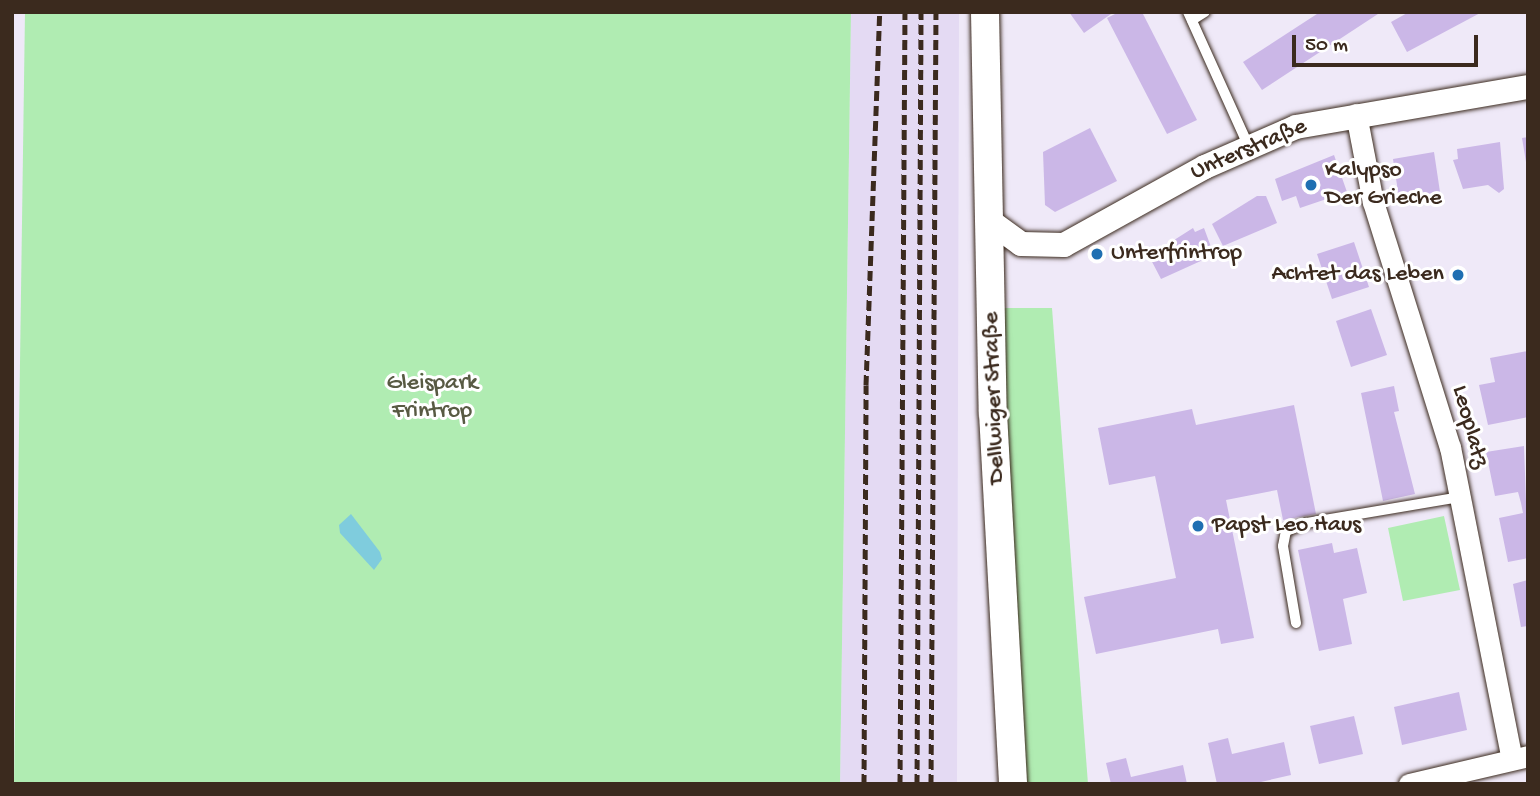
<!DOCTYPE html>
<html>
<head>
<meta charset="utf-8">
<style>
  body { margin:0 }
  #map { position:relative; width:1540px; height:796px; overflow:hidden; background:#efe9f8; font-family:"Gochi Hand",sans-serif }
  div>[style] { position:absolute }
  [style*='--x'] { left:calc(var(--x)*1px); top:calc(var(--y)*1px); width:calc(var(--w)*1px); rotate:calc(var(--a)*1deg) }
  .built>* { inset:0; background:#e4daf3 }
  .green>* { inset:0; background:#b0ecb2 }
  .water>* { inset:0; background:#7fccdd }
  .building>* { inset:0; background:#cbb7e7 }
  .roads { filter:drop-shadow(0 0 2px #3b2a1e) drop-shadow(0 0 2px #3b2a1e) }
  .service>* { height:10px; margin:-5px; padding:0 5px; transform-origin:5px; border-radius:5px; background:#fff }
  .minor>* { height:21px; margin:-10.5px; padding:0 10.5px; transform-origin:10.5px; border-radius:10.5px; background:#fff }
  .tertiary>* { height:24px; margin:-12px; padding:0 12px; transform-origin:12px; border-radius:12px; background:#fff }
  .secondary>* { height:28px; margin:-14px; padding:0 14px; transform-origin:14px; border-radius:14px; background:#fff }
  .rail>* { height:5px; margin-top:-2.5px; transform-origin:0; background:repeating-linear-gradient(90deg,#3b2a1e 0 10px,transparent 0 15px) }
  .dots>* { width:19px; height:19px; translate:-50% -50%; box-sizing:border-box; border:4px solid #fff; border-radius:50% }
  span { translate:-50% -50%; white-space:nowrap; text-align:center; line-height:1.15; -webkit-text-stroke:6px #fff; paint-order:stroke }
  .street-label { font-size:24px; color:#3b2a1e }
  .poi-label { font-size:24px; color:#3b2a1e }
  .left { translate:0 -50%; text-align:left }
  .right { translate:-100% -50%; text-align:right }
  .park-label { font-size:24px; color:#585a43 }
  .frame { position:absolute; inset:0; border:14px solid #3b2a1e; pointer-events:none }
  .scale { position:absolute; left:1292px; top:35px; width:186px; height:32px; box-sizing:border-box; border:4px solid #3b2a1e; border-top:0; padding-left:9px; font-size:21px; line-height:24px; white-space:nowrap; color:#3b2a1e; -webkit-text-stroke:5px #fff; paint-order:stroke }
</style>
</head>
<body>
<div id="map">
  <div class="built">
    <i style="clip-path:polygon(851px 12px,959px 12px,957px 784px,840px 784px)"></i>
  </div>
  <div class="green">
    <i style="clip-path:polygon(25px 12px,851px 12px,840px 784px,14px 784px)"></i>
    <i style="clip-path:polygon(1002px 308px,1052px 308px,1088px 784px,1022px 784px)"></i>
    <i style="clip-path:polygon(1444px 516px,1460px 590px,1403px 601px,1388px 528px)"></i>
  </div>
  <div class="water">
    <i style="clip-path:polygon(351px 514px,380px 552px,382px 559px,374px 570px,340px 533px,339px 525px)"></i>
  </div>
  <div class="building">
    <i style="clip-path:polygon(1069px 12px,1110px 12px,1111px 14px,1084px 33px)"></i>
    <i style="clip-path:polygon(1119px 12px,1142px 12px,1197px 120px,1167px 134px,1107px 18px)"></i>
    <i style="clip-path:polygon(1320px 12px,1381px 12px,1262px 90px,1243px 62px)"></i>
    <i style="clip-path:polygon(1409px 12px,1482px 12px,1407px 52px,1391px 22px)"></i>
    <i style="clip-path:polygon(1090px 128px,1117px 181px,1055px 212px,1045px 205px,1043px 152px)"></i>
    <i style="clip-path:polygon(1528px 137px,1528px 162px,1526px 162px,1522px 138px)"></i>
    <i style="clip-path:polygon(1500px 142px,1504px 189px,1499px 193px,1488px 185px,1463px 189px,1453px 160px,1458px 159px,1457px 149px)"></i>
    <i style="clip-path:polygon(1434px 152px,1440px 192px,1399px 198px,1393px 159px)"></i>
    <i style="clip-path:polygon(1334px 155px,1347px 192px,1300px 208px,1296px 196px,1282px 201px,1275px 179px)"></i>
    <i style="clip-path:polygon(1257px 196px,1266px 196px,1277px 223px,1223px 246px,1212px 224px)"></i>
    <i style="clip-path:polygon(1193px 228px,1195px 232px,1204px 228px,1214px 255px,1161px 279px,1149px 256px)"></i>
    <i style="clip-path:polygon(1354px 242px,1369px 287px,1332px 299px,1317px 254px)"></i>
    <i style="clip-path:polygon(1371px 309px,1387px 355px,1351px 367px,1336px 321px)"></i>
    <i style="clip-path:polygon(1528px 351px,1528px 417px,1488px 425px,1479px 385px,1495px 382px,1490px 358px)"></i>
    <i style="clip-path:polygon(1394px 386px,1399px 411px,1394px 412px,1415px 494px,1383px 501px,1361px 393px)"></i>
    <i style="clip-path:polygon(1294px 405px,1316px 514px,1283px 520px,1277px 490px,1226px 500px,1254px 638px,1221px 644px,1218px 629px,1096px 654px,1084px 597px,1176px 578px,1155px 476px,1109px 485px,1098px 428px,1192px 409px,1196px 425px)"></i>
    <i style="clip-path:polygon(1524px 446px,1528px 558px,1508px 562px,1499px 518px,1523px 513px,1521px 503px,1518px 492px,1495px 496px,1486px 452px)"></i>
    <i style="clip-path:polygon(1332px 543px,1334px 553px,1357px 548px,1367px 593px,1343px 599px,1352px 644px,1319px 651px,1298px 550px)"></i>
    <i style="clip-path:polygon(1528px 580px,1528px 626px,1521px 627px,1513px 584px)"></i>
    <i style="clip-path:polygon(1459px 692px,1467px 730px,1402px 745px,1394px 707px)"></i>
    <i style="clip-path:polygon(1354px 716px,1363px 754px,1319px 764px,1310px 726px)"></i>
    <i style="clip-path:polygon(1228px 738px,1232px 754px,1284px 742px,1291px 775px,1252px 784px,1217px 784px,1208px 743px)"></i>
    <i style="clip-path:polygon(1126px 758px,1131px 777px,1183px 765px,1187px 784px,1111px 784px,1106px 763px)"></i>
  </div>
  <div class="roads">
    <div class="service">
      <i style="--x:1188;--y:12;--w:148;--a:65.7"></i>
      <i style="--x:1192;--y:20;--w:15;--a:-32"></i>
      <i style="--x:1296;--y:623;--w:78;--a:-99.6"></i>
      <i style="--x:1283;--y:546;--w:15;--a:-79"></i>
      <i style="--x:1286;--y:531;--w:22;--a:-22"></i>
      <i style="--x:1306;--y:523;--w:155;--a:-9.6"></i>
    </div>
    <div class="minor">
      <i style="--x:1356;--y:114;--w:90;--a:79.1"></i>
      <i style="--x:1373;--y:202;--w:257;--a:72.6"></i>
      <i style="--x:1450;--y:447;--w:318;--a:78.8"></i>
      <i style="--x:1409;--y:784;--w:122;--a:-13.2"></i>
    </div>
    <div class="tertiary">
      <i style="--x:991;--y:222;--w:37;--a:36"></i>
      <i style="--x:1021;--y:244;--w:43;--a:1.3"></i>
      <i style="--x:1064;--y:245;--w:161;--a:-29"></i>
      <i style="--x:1205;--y:167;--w:99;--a:-23.7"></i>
      <i style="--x:1296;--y:127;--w:235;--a:-9.8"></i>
    </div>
    <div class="secondary">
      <i style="--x:985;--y:12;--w:401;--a:88.9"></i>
      <i style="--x:993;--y:413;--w:372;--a:86.9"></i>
    </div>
  </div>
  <div class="rail">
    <i style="--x:864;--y:784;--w:399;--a:-89.7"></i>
    <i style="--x:866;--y:385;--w:373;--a:-87.9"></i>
    <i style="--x:900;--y:784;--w:772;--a:-89.63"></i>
    <i style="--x:917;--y:784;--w:772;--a:-89.7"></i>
    <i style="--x:931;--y:784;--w:772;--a:-89.63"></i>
  </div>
  <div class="dots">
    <i style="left:1311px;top:185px;background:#1f6fb2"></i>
    <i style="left:1097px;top:254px;background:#1f6fb2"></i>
    <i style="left:1458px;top:275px;background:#1f6fb2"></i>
    <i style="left:1198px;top:526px;background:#1f6fb2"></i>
  </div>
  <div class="street-label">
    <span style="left:1249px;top:150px;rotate:-23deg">Unterstraße</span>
    <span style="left:995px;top:398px;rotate:-92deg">Dellwiger Straße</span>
    <span style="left:1469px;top:427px;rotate:75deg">Leoplatz</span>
  </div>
  <div class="poi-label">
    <span class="left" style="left:1325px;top:185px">Kalypso<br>Der Grieche</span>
    <span class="left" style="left:1111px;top:254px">Unterfrintrop</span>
    <span class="right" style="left:1444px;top:275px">Achtet das Leben</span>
    <span class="left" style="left:1212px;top:526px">Papst Leo Haus</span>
  </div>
  <div class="park-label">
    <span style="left:432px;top:398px">Gleispark<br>Frintrop</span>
  </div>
  <div class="frame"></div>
  <div class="scale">50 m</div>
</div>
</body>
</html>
